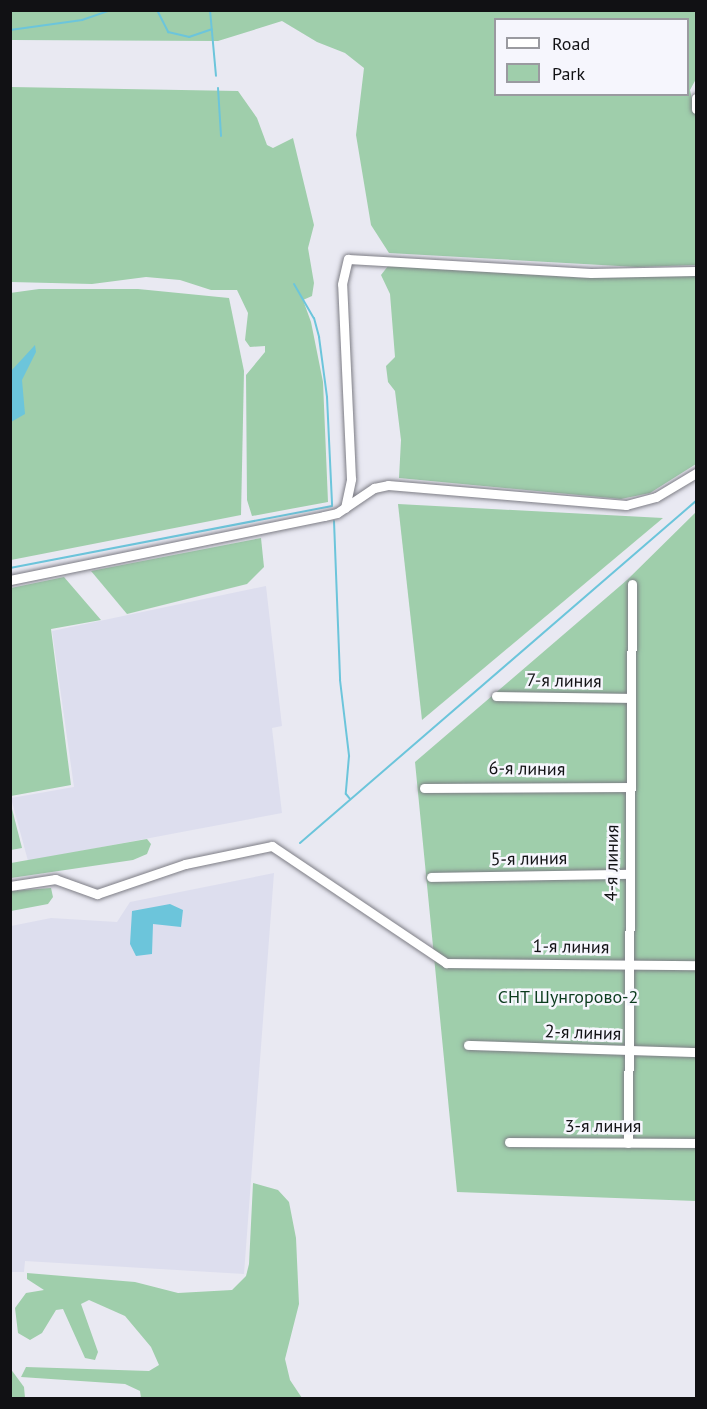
<!DOCTYPE html>
<html>
<head>
<meta charset="utf-8">
<style>
  body { margin:0 }
  #map { position:relative; width:707px; height:1409px; overflow:hidden; background:#e9e9f2; font-family:"PT Sans",sans-serif }
  div>[style] { position:absolute }
  [style*='--x'] { left:calc(var(--x)*1px); top:calc(var(--y)*1px); width:calc(var(--w)*1px); rotate:calc(var(--a)*1deg) }
  .built>* { inset:0; background:#dddeee }
  .green>* { inset:0; background:#9fceab }
  .water>* { inset:0; background:#6cc5db }
  .stream>* { height:2px; margin:-1px; padding:0 1px; transform-origin:1px; border-radius:1px; background:#6cc5db }
  .roads { filter:drop-shadow(0 0 2px #7d7d85) drop-shadow(0 0 2px #7d7d85) }
  .minor>* { height:9px; margin:-4.5px; padding:0 4.5px; transform-origin:4.5px; border-radius:4.5px; background:#fff }
  span { translate:-50% -50%; white-space:nowrap; text-align:center; line-height:1.15; -webkit-text-stroke:5px #f6f6fd; paint-order:stroke }
  .street-label { font-size:18px; color:#111114 }
  .park-label { font-size:18px; color:#0c3c1e }
  .frame { position:absolute; inset:0; border:12px solid #111114; pointer-events:none }
  .legend { position:absolute; left:494px; top:18px; width:195px; height:78px; box-sizing:border-box; background:#f6f6fd; border:2px solid #9a9aa0; margin:0; padding:8px 10px; list-style:none; font-size:18px; color:#111114 }
  .legend li { display:flex; align-items:center; gap:12px; height:30px }
  .legend b { width:30px; border:2px solid #9a9aa0 }
</style>
</head>
<body>
<div id="map">
  <div class="built">
    <i style="clip-path:polygon(266px 586px,282px 726px,272px 728px,282px 813px,28px 861px,11px 798px,74px 787px,52px 631px)"></i>
    <i style="clip-path:polygon(274px 873px,244px 1274px,25px 1261px,24px 1272px,11px 1272px,11px 926px,51px 918px,117px 922px,130px 902px)"></i>
  </div>
  <div class="green">
    <i style="clip-path:polygon(evenodd,11px 10px,696px 11px,696px 79px,690px 90px,696px 118px,696px 265px,637px 267px,389px 253px,371px 225px,356px 135px,364px 68px,345px 53px,317px 42px,282px 21px,218px 41px,11px 40px,11px 10px,496px 20px,688px 20px,688px 94px,496px 94px,496px 20px)"></i>
    <i style="clip-path:polygon(11px 87px,238px 91px,257px 118px,267px 145px,273px 148px,293px 138px,314px 225px,308px 248px,314px 283px,312px 296px,303px 300px,311px 322px,323px 382px,328px 502px,252px 516px,247px 500px,246px 375px,265px 352px,265px 346px,250px 347px,245px 340px,248px 313px,237px 290px,211px 290px,180px 280px,146px 277px,92px 284px,11px 282px)"></i>
    <i style="clip-path:polygon(388px 266px,588px 278px,696px 275px,696px 464px,650px 493px,621px 499px,399px 478px,401px 440px,395px 391px,388px 382px,386px 366px,395px 357px,390px 294px,381px 275px)"></i>
    <i style="clip-path:polygon(39px 289px,138px 289px,229px 298px,244px 371px,241px 515px,11px 560px,10px 293px)"></i>
    <i style="clip-path:polygon(398px 504px,663px 518px,422px 720px)"></i>
    <i style="clip-path:polygon(696px 512px,696px 1201px,457px 1192px,415px 762px,627px 580px)"></i>
    <i style="clip-path:polygon(261px 538px,264px 567px,247px 584px,127px 614px,91px 571px)"></i>
    <i style="clip-path:polygon(64px 577px,101px 620px,51px 629px,71px 785px,11px 796px,11px 588px)"></i>
    <i style="clip-path:polygon(11px 805px,22px 848px,11px 850px,10px 850px)"></i>
    <i style="clip-path:polygon(147px 839px,151px 844px,147px 854px,133px 860px,11px 878px,11px 863px)"></i>
    <i style="clip-path:polygon(51px 888px,53px 897px,48px 904px,11px 911px,11px 891px)"></i>
    <i style="clip-path:polygon(253px 1183px,278px 1190px,289px 1202px,296px 1238px,299px 1304px,285px 1359px,290px 1380px,302px 1398px,141px 1398px,140px 1391px,125px 1384px,21px 1377px,26px 1367px,149px 1371px,159px 1365px,151px 1347px,125px 1316px,89px 1300px,81px 1304px,98px 1352px,95px 1360px,85px 1358px,63px 1309px,56px 1310px,42px 1333px,30px 1340px,18px 1333px,15px 1308px,26px 1293px,44px 1290px,27px 1279px,27px 1273px,135px 1282px,178px 1293px,232px 1290px,246px 1276px,249px 1264px)"></i>
    <i style="clip-path:polygon(10px 1368px,24px 1387px,25px 1398px,11px 1398px)"></i>
  </div>
  <div class="water">
    <i style="clip-path:polygon(35px 345px,36px 352px,22px 380px,25px 414px,11px 422px,11px 371px)"></i>
    <i style="clip-path:polygon(170px 904px,183px 910px,181px 927px,153px 924px,152px 954px,136px 956px,130px 944px,132px 911px)"></i>
  </div>
  <div class="stream">
    <i style="--x:157;--y:10;--w:25;--a:63"></i>
    <i style="--x:168;--y:32;--w:22;--a:13"></i>
    <i style="--x:189;--y:37;--w:24;--a:-19"></i>
    <i style="--x:210;--y:10;--w:66;--a:84.8"></i>
    <i style="--x:10;--y:30;--w:73;--a:-7.9"></i>
    <i style="--x:82;--y:20;--w:31;--a:-19"></i>
    <i style="--x:218;--y:88;--w:48;--a:86.4"></i>
    <i style="--x:294;--y:284;--w:39;--a:60"></i>
    <i style="--x:314;--y:318;--w:20;--a:75"></i>
    <i style="--x:319;--y:337;--w:61;--a:82.4"></i>
    <i style="--x:327;--y:397;--w:108;--a:87.3"></i>
    <i style="--x:334;--y:521;--w:159;--a:87.8"></i>
    <i style="--x:340;--y:680;--w:77;--a:83.2"></i>
    <i style="--x:349;--y:756;--w:38;--a:95"></i>
    <i style="--x:346;--y:794;--w:6;--a:51"></i>
    <i style="--x:10;--y:568;--w:328;--a:-10.9"></i>
    <i style="--x:300;--y:843;--w:523;--a:-40.82"></i>
  </div>
  <div class="roads">
    <div class="minor">
      <i style="--x:696;--y:98;--w:11;--a:90"></i>
      <i style="--x:345;--y:508;--w:30;--a:-78"></i>
      <i style="--x:351;--y:479;--w:195;--a:-92.6"></i>
      <i style="--x:342;--y:284;--w:26;--a:-77"></i>
      <i style="--x:348;--y:259;--w:243;--a:3.3"></i>
      <i style="--x:591;--y:273;--w:105;--a:-1.1"></i>
      <i style="--x:10;--y:580;--w:320;--a:-11.5"></i>
      <i style="--x:324;--y:516;--w:13;--a:-13"></i>
      <i style="--x:337;--y:513;--w:45;--a:-34"></i>
      <i style="--x:374;--y:488;--w:14;--a:-12"></i>
      <i style="--x:388;--y:485;--w:239;--a:4.8"></i>
      <i style="--x:626;--y:505;--w:31;--a:-15"></i>
      <i style="--x:656;--y:497;--w:47;--a:-31"></i>
      <i style="--x:496;--y:696;--w:135;--a:0.8"></i>
      <i style="--x:424;--y:788;--w:206;--a:-0.3"></i>
      <i style="--x:431;--y:877;--w:198;--a:-0.9"></i>
      <i style="--x:10;--y:886;--w:46;--a:-8.8"></i>
      <i style="--x:55;--y:879;--w:45;--a:19.7"></i>
      <i style="--x:97;--y:894;--w:93;--a:-18.8"></i>
      <i style="--x:185;--y:864;--w:89;--a:-11.7"></i>
      <i style="--x:272;--y:846;--w:210;--a:33.9"></i>
      <i style="--x:446;--y:963;--w:250;--a:0.5"></i>
      <i style="--x:468;--y:1045;--w:228;--a:1.8"></i>
      <i style="--x:509;--y:1142;--w:187;--a:0.3"></i>
      <i style="--x:628;--y:1143;--w:559;--a:-89.59"></i>
    </div>
  </div>
  <div class="street-label">
    <span style="left:564px;top:681px;rotate:1deg">7-я линия</span>
    <span style="left:527px;top:769px;rotate:1deg">6-я линия</span>
    <span style="left:529px;top:859px;rotate:-1deg">5-я линия</span>
    <span style="left:612px;top:863px;rotate:-89deg">4-я линия</span>
    <span style="left:571px;top:947px;rotate:1deg">1-я линия</span>
    <span style="left:583px;top:1033px;rotate:2deg">2-я линия</span>
    <span style="left:603px;top:1126px">3-я линия</span>
  </div>
  <div class="park-label">
    <span style="left:568px;top:997px">СНТ Шунгорово-2</span>
  </div>
  <div class="frame"></div>
  <ul class="legend">
  <li><b style="height:8px;background:#fff"></b>Road</li>
  <li><b style="height:16px;background:#9fceab"></b>Park</li>
  </ul>
</div>
</body>
</html>
